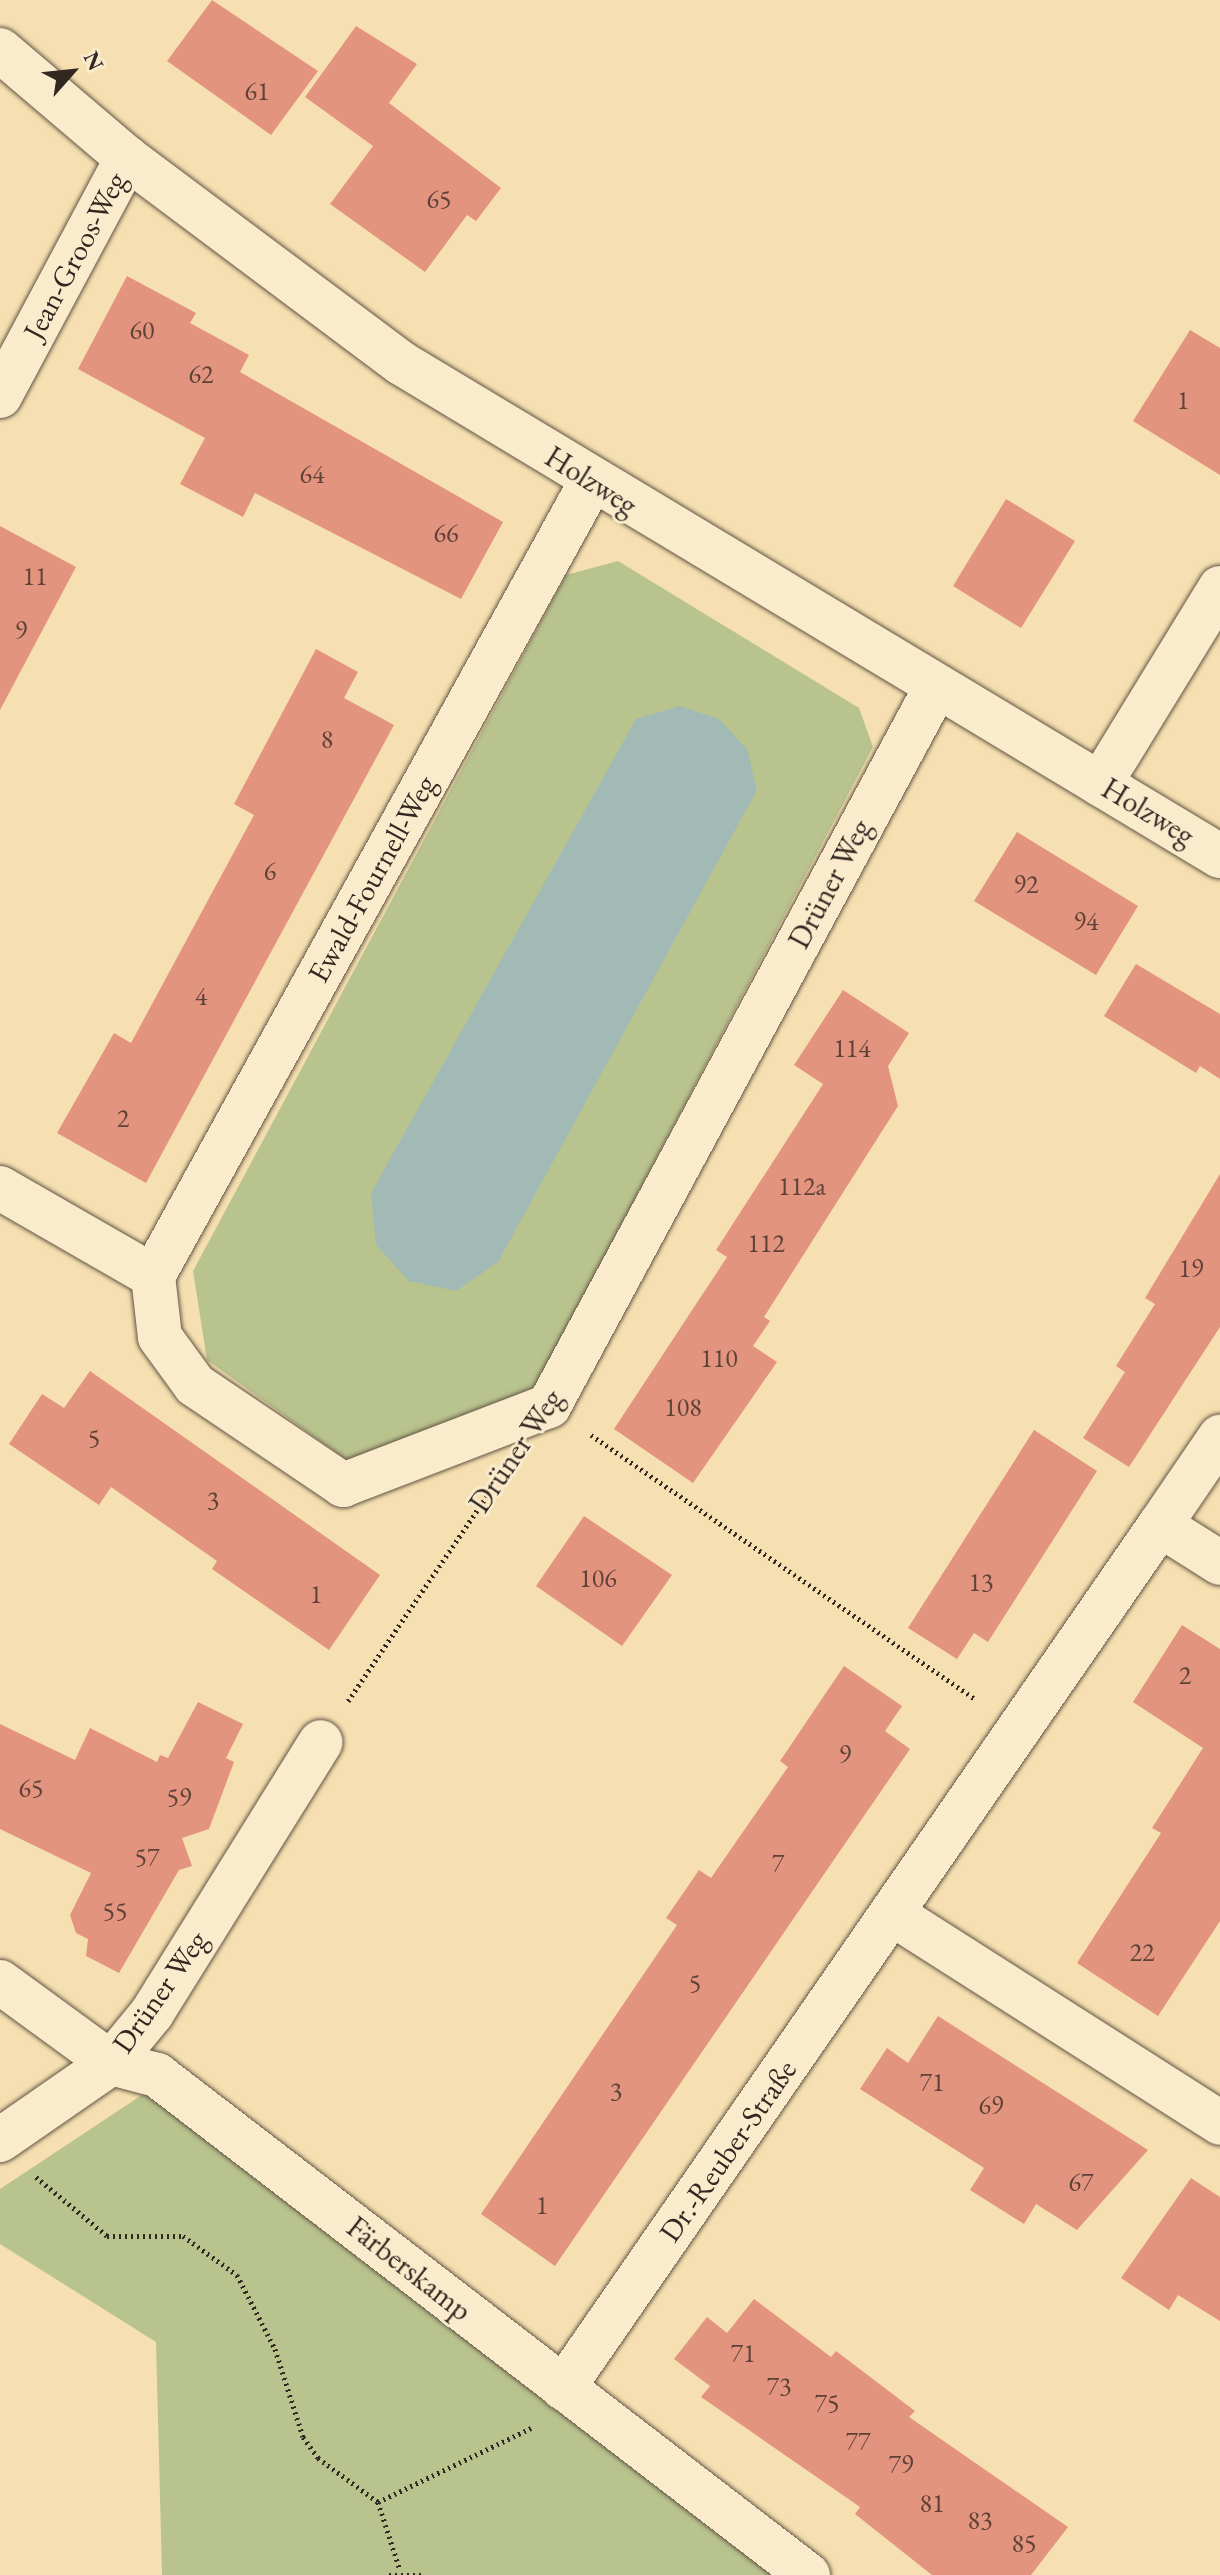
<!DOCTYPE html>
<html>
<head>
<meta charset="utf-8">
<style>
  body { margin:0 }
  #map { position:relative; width:1220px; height:2575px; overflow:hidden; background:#f6e0b1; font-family:"EB Garamond",serif }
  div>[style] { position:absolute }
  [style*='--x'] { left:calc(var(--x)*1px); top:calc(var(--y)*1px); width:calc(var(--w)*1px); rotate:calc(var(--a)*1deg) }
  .green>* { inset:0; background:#b9c38e }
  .water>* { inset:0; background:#a1bab6 }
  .building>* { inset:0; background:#e3947f }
  .path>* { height:5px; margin-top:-2.5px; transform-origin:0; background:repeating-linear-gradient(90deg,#322721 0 2px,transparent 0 6px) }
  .roads { filter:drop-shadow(0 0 2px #635545) drop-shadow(0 0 2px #635545) }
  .minor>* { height:44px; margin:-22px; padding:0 22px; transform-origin:22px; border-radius:22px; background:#f9ebcc }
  span { translate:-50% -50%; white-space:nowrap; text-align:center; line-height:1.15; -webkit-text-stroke:6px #f9ebcc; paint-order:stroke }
  .number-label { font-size:26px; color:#5e4238 }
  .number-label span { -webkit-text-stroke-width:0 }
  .street-label { font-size:30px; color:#322721 }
  .north { position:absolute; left:32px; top:32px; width:80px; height:80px; -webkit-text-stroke:6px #f9ebcc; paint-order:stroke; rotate:63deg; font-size:22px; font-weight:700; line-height:32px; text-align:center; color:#322721 }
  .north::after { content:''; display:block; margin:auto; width:28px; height:36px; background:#322721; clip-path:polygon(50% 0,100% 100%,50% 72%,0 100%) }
</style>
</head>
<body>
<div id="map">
  <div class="green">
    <i style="clip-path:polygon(618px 561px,859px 708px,873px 747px,529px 1400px,348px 1461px,207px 1360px,193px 1271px,566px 575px)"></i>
    <i style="clip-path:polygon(151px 2089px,783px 2575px,162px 2575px,156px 2342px,0 2244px,0 2189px)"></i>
  </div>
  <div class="water">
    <i style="clip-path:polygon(680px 706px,719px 719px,747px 749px,757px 790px,498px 1262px,456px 1291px,409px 1281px,376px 1245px,371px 1193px,636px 719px)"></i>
  </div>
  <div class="building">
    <i style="clip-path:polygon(212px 0,318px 71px,271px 135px,167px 61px)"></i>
    <i style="clip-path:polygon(356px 26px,417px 64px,389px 103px,501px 188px,476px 221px,467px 215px,425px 272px,330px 204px,373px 146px,305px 97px)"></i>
    <i style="clip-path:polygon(127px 276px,196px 313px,190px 323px,249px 355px,240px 372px,503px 522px,461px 599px,255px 493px,243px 517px,180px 484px,205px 438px,78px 369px)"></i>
    <i style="clip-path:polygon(1190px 330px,1220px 348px,1220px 475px,1133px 421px)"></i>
    <i style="clip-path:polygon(1006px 499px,1075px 541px,1021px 628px,953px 586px)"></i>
    <i style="clip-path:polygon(0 526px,76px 567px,0 710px)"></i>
    <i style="clip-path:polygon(316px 649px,358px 672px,344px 698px,394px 725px,146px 1183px,57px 1133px,114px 1033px,131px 1043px,200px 915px,254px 815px,234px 804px)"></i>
    <i style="clip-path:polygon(1017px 832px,1138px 906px,1096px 975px,974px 901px)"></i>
    <i style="clip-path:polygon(1136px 964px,1220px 1014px,1220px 1079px,1200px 1066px,1196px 1073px,1104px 1016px)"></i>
    <i style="clip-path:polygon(843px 990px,909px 1033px,888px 1066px,898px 1106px,764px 1317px,770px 1321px,753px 1346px,777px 1362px,693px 1483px,614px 1429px,727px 1257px,716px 1250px,823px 1084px,794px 1065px)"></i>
    <i style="clip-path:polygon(1220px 1174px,1220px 1327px,1129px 1467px,1083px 1438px,1125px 1372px,1116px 1366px,1155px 1304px,1145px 1298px)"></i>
    <i style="clip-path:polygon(90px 1371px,380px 1575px,329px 1650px,212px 1569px,217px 1561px,111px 1487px,99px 1505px,9px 1444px,42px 1394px,64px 1408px)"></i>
    <i style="clip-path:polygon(1034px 1430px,1097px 1471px,988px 1642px,974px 1633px,957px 1659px,908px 1628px)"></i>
    <i style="clip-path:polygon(584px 1516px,672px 1575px,622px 1646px,536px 1586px)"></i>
    <i style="clip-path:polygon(1182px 1625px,1220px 1649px,1220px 1921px,1158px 2016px,1077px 1963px,1161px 1833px,1152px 1828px,1203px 1748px,1133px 1702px)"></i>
    <i style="clip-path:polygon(844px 1666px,902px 1706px,885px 1731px,910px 1749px,555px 2266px,481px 2214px,677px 1925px,666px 1918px,699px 1870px,711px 1878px,788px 1767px,780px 1761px)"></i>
    <i style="clip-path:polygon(198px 1702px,243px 1724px,226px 1758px,234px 1762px,209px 1829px,182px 1838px,192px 1866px,179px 1870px,119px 1973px,86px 1956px,88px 1939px,76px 1933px,70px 1915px,91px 1873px,0 1829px,0 1724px,75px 1760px,90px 1728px,157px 1762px,160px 1755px,168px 1758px)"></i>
    <i style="clip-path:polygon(938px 2016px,1148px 2150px,1077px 2230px,1036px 2204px,1024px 2224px,970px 2190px,984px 2168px,860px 2089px,887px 2048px,908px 2063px)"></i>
    <i style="clip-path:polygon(1191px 2178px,1220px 2197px,1220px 2321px,1178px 2295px,1169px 2310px,1121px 2278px)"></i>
    <i style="clip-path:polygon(754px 2299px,831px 2357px,836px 2351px,915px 2411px,909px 2417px,1068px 2527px,1031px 2575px,932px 2575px,855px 2514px,860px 2507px,701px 2397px,710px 2386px,674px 2359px,707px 2317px,727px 2333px)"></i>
  </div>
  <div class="path">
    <i style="--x:591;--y:1435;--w:466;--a:34.5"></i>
    <i style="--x:348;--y:1701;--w:262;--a:-55.9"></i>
    <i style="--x:36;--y:2177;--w:92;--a:39.7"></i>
    <i style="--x:107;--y:2236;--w:76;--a:0"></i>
    <i style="--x:183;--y:2236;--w:67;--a:35.8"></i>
    <i style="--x:237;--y:2275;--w:83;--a:62.8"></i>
    <i style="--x:275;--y:2349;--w:92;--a:72.3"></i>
    <i style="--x:303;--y:2437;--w:26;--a:54"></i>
    <i style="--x:318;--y:2458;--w:74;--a:36.3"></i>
    <i style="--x:378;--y:2502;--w:71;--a:72.1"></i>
    <i style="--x:378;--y:2502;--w:170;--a:-25.8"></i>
    <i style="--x:389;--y:2575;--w:32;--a:0"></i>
  </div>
  <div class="roads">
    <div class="minor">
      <i style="--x:0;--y:50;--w:167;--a:40.4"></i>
      <i style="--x:127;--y:158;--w:342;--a:36.8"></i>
      <i style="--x:401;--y:363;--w:956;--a:31.05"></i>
      <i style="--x:0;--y:396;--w:270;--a:-61.9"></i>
      <i style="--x:1100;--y:784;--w:230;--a:-58.5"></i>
      <i style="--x:0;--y:1188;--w:177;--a:29.9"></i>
      <i style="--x:153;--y:1276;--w:61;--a:83.5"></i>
      <i style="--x:160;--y:1337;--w:59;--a:53.9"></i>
      <i style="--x:195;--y:1385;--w:179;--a:34"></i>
      <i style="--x:343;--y:1485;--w:221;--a:-21"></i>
      <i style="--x:549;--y:1406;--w:814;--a:-61.7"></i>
      <i style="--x:153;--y:1276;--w:907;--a:-61.12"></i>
      <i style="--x:1160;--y:1525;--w:107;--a:-55.7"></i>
      <i style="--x:894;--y:1915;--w:387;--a:32.5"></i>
      <i style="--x:0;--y:1982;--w:137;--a:36.1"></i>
      <i style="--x:111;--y:2063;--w:48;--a:14.6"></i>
      <i style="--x:157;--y:2075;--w:821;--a:37.53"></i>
      <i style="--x:0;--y:2140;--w:135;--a:-34.7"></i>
      <i style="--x:111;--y:2063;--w:65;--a:-50.6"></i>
      <i style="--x:152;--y:2013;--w:319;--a:-58.1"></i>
      <i style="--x:563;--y:2388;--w:1049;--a:-55.33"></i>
      <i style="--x:1160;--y:1525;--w:71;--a:32.3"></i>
    </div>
  </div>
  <div class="number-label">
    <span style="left:257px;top:92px">61</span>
    <span style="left:439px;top:200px">65</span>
    <span style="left:142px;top:331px">60</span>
    <span style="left:201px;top:375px">62</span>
    <span style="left:1183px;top:401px">1</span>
    <span style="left:312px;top:475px">64</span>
    <span style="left:446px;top:534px">66</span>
    <span style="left:35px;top:577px">11</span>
    <span style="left:21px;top:631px">9</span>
    <span style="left:327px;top:740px">8</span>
    <span style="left:270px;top:872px">6</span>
    <span style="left:1026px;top:885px">92</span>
    <span style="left:1086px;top:922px">94</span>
    <span style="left:201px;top:997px">4</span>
    <span style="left:852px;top:1049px">114</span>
    <span style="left:123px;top:1119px">2</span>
    <span style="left:802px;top:1187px">112a</span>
    <span style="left:766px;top:1244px">112</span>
    <span style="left:1191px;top:1269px">19</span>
    <span style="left:719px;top:1359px">110</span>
    <span style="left:683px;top:1408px">108</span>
    <span style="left:94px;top:1439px">5</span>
    <span style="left:213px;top:1501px">3</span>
    <span style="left:598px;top:1579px">106</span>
    <span style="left:981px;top:1583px">13</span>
    <span style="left:316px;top:1595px">1</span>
    <span style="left:1185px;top:1676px">2</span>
    <span style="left:845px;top:1755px">9</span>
    <span style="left:31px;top:1789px">65</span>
    <span style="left:179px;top:1798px">59</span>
    <span style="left:147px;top:1858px">57</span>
    <span style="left:778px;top:1864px">7</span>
    <span style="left:115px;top:1912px">55</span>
    <span style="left:1142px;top:1953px">22</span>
    <span style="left:695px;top:1984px">5</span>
    <span style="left:932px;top:2083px">71</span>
    <span style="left:616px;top:2092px">3</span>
    <span style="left:991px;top:2106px">69</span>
    <span style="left:1081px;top:2183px">67</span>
    <span style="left:542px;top:2206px">1</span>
    <span style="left:743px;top:2354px">71</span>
    <span style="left:779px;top:2387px">73</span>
    <span style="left:827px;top:2404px">75</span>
    <span style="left:858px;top:2442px">77</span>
    <span style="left:901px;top:2465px">79</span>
    <span style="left:932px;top:2504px">81</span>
    <span style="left:980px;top:2521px">83</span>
    <span style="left:1024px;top:2544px">85</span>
  </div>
  <div class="street-label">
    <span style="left:75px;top:256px;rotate:-62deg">Jean-Groos-Weg</span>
    <span style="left:591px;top:481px;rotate:32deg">Holzweg</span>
    <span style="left:1148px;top:812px;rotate:31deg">Holzweg</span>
    <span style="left:372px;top:879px;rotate:-61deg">Ewald-Fournell-Weg</span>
    <span style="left:830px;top:884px;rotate:-62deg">Drüner Weg</span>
    <span style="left:516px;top:1451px;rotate:-56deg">Drüner Weg</span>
    <span style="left:160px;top:1992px;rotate:-55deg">Drüner Weg</span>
    <span style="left:728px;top:2151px;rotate:-55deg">Dr.-Reuber-Straße</span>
    <span style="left:409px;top:2269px;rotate:38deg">Färberskamp</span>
  </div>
  <div class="north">N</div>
</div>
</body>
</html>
